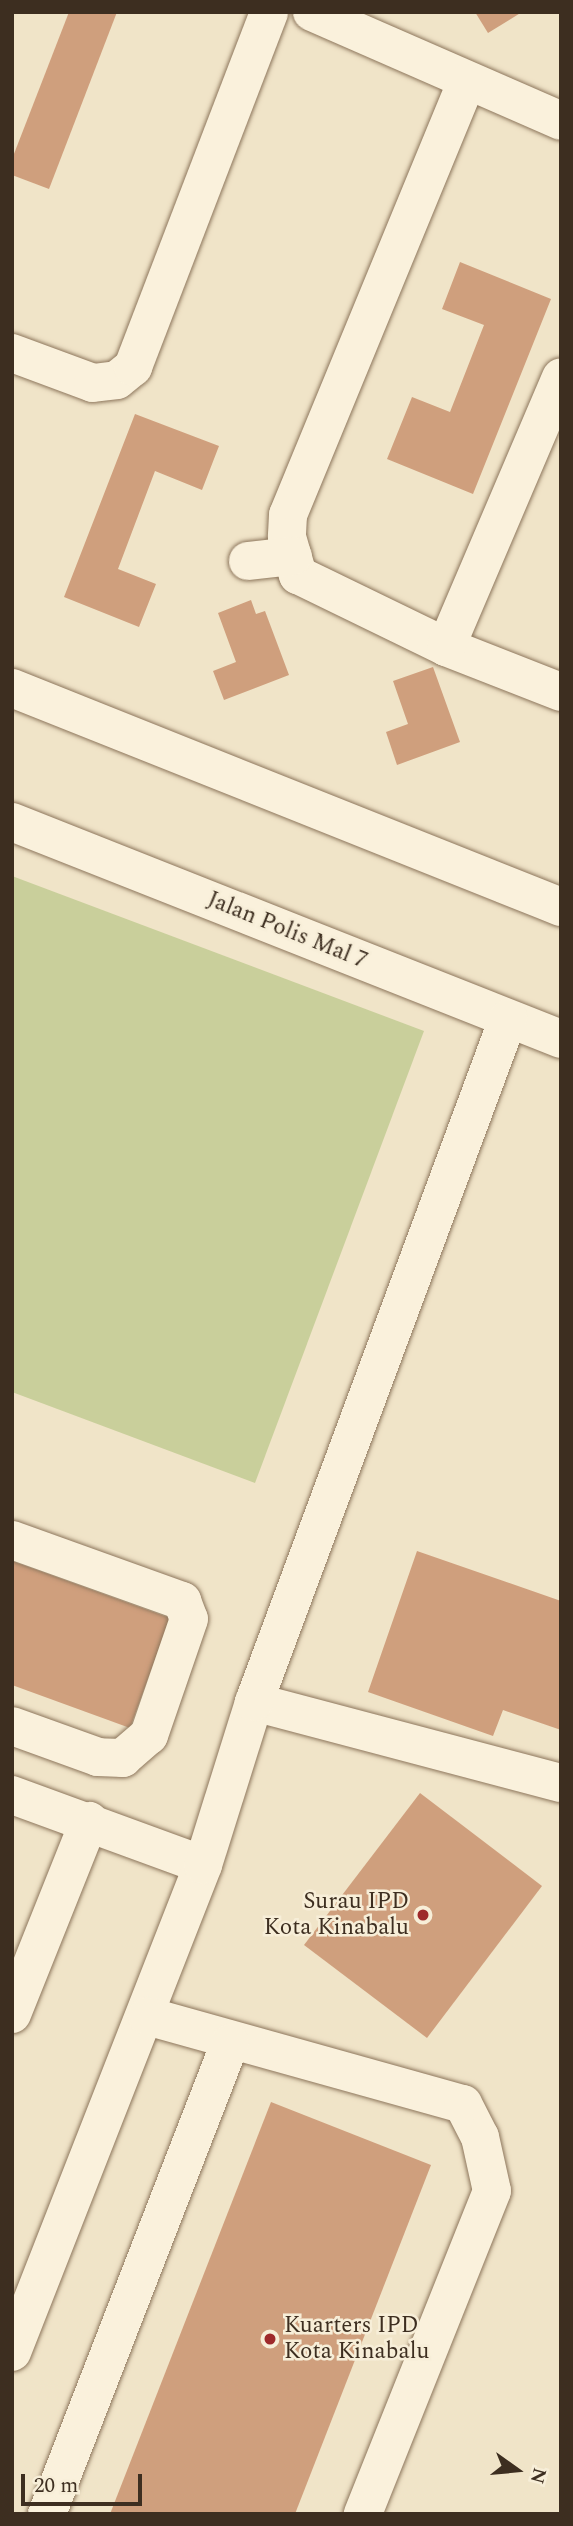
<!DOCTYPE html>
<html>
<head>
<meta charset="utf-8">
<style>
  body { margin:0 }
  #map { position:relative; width:573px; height:2526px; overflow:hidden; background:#f0e4c8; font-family:Spectral,serif }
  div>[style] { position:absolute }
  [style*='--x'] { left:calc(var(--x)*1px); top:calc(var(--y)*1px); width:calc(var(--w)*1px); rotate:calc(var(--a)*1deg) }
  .green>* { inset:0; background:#c9cf9b }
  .building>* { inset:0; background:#cf9f7d }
  .roads { filter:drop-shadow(0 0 2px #8d765c) drop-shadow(0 0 2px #8d765c) }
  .minor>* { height:38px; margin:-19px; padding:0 19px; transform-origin:19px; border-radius:19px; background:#faf1dc }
  .dots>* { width:19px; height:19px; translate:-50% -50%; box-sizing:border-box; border:4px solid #f7eed8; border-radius:50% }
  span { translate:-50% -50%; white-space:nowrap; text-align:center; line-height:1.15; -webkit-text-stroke:5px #f7eed8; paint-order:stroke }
  .street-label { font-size:23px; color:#3d2e20 }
  .poi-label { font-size:23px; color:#3d2e20 }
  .right { translate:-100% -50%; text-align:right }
  .left { translate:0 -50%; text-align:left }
  .frame { position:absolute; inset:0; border:14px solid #3d2e20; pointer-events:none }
  .north { position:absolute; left:482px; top:2435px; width:70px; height:70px; -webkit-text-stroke:5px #f7eed8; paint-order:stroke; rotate:105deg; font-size:19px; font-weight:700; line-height:28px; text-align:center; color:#3d2e20 }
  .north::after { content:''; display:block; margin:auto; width:24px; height:32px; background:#3d2e20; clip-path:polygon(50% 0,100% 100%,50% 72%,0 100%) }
  .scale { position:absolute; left:21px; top:2474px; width:121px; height:32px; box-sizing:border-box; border:4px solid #3d2e20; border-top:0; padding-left:9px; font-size:21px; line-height:24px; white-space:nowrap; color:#3d2e20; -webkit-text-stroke:5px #f7eed8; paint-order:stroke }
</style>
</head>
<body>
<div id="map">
  <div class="green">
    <i style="clip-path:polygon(12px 876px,424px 1031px,255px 1483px,12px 1392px)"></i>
  </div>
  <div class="building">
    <i style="clip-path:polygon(69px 12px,117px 12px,49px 189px,12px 175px,12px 159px)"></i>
    <i style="clip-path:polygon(475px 12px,522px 12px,488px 33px)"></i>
    <i style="clip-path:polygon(460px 262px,551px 299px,473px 494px,387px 459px,412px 397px,450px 412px,484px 325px,442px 309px)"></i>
    <i style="clip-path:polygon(135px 414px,219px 446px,202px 490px,155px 471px,118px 569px,156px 584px,139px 627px,64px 597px)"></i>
    <i style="clip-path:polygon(251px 600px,256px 614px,265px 611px,289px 675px,224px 700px,213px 671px,236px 662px,218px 613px)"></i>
    <i style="clip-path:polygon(433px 667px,460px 742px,397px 765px,386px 732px,408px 724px,393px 681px)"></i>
    <i style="clip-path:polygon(417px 1551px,561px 1601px,561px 1730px,503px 1710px,493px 1736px,368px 1692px)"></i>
    <i style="clip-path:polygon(12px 1561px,170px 1618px,130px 1728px,12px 1685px)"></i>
    <i style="clip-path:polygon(420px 1793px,542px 1886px,427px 2038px,304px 1945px)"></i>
    <i style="clip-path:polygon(271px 2102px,431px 2165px,295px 2514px,110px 2514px)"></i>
  </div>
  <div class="roads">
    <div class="minor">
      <i style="--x:312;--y:12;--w:272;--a:23.6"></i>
      <i style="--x:466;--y:83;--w:467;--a:112.4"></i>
      <i style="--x:288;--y:515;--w:22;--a:93"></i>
      <i style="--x:287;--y:537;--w:40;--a:74"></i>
      <i style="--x:298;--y:575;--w:165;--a:25.9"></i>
      <i style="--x:446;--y:647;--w:123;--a:21.4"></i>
      <i style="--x:12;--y:353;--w:86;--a:20.3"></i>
      <i style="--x:93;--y:383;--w:24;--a:-7"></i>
      <i style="--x:117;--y:380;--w:21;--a:-39"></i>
      <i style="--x:133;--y:367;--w:380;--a:-69"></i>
      <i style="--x:248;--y:561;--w:45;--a:-6.3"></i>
      <i style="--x:446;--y:647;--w:293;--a:-66.9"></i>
      <i style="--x:12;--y:688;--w:591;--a:21.75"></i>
      <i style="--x:12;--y:822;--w:590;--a:21.57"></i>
      <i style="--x:12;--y:1540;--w:181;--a:19.7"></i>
      <i style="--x:182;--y:1601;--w:19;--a:69"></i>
      <i style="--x:189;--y:1619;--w:123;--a:109"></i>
      <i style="--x:149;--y:1735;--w:35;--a:139"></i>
      <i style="--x:123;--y:1758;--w:25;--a:-178"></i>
      <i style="--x:98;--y:1757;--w:91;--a:-160.2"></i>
      <i style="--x:254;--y:1702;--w:318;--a:14.8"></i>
      <i style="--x:12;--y:1795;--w:203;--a:20.1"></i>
      <i style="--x:203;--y:1865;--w:523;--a:111.41"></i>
      <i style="--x:203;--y:1865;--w:171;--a:-72.6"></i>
      <i style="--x:254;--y:1702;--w:729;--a:-69.6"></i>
      <i style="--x:12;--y:2014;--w:208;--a:-68.2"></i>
      <i style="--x:147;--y:2016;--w:328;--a:15.6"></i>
      <i style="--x:463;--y:2104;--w:37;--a:63"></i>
      <i style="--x:480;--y:2137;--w:55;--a:77.5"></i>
      <i style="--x:492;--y:2191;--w:348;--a:111.8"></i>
      <i style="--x:47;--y:2514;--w:505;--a:-68.77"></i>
    </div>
  </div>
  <div class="dots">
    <i style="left:423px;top:1915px;background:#9e2a2b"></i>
    <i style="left:270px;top:2339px;background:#9e2a2b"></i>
  </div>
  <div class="street-label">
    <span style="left:287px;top:931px;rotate:22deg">Jalan Polis Mal 7</span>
  </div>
  <div class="poi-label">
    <span class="right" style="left:409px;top:1915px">Surau IPD<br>Kota Kinabalu</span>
    <span class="left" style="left:284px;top:2339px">Kuarters IPD<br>Kota Kinabalu</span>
  </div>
  <div class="frame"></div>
  <div class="north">N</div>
  <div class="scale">20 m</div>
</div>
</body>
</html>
